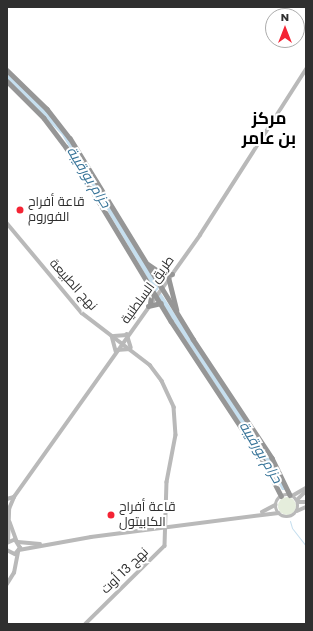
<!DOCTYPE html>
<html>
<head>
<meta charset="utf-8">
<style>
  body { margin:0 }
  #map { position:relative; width:313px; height:631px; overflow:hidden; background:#fff; font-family:Poppins,Cairo,sans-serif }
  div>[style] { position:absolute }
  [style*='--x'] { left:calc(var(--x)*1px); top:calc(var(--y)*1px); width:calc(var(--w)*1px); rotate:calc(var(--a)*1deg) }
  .green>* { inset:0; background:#e5eddc }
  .round { border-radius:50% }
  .water>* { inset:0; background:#c6dfef }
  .stream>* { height:1px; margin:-0.5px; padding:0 0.5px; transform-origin:0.5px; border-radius:0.5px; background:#c6dfef }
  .secondary>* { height:3.5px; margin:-1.75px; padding:0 1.75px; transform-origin:1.75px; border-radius:1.75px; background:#b9b9b9 }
  .secondary>.ring { margin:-1.75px; padding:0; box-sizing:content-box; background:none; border:3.5px solid #b9b9b9; border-radius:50% }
  .highway>* { height:4.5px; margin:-2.25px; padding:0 2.25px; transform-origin:2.25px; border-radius:2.25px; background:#969696 }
  .dots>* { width:11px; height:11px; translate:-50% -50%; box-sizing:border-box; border:2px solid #fff; border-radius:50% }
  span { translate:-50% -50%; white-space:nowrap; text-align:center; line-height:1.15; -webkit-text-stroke:4px #fff; paint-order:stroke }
  .poi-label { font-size:13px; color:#2f2f2f }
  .left { translate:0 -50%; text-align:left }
  .street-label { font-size:13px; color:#2f2f2f }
  .water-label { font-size:14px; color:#367398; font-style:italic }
  .district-label { font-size:17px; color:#000; font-weight:700 }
  .frame { position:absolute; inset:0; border:8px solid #2f2f2f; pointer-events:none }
  .north { position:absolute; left:265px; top:8px; width:40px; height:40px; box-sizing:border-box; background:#fff; border:1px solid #acacac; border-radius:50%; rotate:0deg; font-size:11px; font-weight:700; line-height:16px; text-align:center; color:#2f2f2f }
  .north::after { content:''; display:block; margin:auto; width:14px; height:18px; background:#f42434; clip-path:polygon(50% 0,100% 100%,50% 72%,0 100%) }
</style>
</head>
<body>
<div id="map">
  <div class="green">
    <i class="round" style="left:278px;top:497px;width:18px;height:18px"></i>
  </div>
  <div class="water">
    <i style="clip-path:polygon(7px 72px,43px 107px,66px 136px,142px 259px,159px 288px,156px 292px,62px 135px,7px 79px)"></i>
    <i style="clip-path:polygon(161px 293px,280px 474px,286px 490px,282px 490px,272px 471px,158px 297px)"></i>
  </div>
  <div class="stream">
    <i style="--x:290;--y:521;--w:7;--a:74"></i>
    <i style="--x:292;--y:528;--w:23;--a:52"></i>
  </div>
  <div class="secondary">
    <i style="--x:7;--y:223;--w:117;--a:50.2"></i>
    <i style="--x:82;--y:313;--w:86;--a:37.4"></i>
    <i style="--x:150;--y:365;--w:20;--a:53"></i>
    <i style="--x:162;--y:381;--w:29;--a:65"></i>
    <i style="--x:174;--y:407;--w:28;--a:86"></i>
    <i style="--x:176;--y:435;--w:48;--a:100.8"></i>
    <i style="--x:167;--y:482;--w:64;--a:91.8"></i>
    <i style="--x:165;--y:546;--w:111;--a:135.4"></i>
    <i style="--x:127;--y:334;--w:14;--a:73"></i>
    <i style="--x:112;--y:336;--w:16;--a:75"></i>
    <i style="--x:114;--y:336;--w:13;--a:-4"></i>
    <i style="--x:117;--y:350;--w:13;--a:-4"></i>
    <i class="ring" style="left:276px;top:495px;width:18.5px;height:18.5px"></i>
    <i style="--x:292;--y:496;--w:16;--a:-30"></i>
    <i style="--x:7;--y:499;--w:7;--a:-16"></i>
    <i style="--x:297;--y:500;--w:13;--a:-45"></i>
    <i style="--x:298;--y:502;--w:8;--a:0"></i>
    <i style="--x:297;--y:511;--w:10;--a:-24"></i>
    <i style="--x:262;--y:512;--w:15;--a:-28"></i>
    <i style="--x:10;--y:522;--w:20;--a:70"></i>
    <i style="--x:8;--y:542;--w:33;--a:-88"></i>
    <i style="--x:9;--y:509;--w:13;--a:-67"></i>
    <i style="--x:14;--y:497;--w:321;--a:-54.6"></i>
    <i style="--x:200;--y:235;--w:197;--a:-57.4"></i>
    <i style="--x:18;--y:542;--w:22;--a:5"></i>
    <i style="--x:7;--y:550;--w:9;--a:27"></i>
    <i style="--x:15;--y:554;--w:8;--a:-50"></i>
    <i style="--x:20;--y:548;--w:9;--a:-122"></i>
    <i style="--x:15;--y:540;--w:8;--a:157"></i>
    <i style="--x:19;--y:550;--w:73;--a:-10.2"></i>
    <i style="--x:91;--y:537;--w:189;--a:-7.3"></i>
    <i style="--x:7;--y:584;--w:13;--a:-58"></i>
    <i style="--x:14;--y:573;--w:21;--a:-79"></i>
  </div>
  <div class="highway">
    <i style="--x:7;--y:70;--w:56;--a:44.3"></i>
    <i style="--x:47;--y:109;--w:37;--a:52"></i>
    <i style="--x:70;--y:138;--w:236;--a:58.5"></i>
    <i style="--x:193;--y:339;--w:143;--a:56.4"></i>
    <i style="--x:272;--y:458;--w:41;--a:64.1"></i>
    <i style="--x:7;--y:81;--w:52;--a:45"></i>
    <i style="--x:44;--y:118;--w:36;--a:53"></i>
    <i style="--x:66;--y:147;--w:203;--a:58.9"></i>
    <i style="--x:171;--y:321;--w:169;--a:56.6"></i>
    <i style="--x:264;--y:462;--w:38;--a:63"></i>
    <i style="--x:148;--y:264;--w:19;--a:35"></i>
    <i style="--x:164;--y:275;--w:8;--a:-7"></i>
    <i style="--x:169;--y:279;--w:32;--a:76"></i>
    <i style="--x:150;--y:303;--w:13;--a:-81"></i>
    <i style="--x:148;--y:306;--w:13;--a:-13"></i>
  </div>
  <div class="dots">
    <i style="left:20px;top:210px;background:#f42434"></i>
    <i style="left:111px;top:515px;background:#f42434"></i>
  </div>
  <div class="poi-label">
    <span class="left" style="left:28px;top:210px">قاعة أفراح<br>الفوروم</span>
    <span class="left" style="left:119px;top:515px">قاعة أفراح<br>الكابيتول</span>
  </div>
  <div class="street-label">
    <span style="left:73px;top:285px;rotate:48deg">نهج الطبيعة</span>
    <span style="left:148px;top:290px;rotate:-54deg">طريق السلطنية</span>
    <span style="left:125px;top:571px;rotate:-44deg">نهج 13 أوت</span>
  </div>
  <div class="water-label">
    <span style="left:89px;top:177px;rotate:58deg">حزام بورقيبة</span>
    <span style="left:261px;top:452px;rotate:59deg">حزام بورقيبة</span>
  </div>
  <div class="district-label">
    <span style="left:269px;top:129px">مركز<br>بن عامر</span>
  </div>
  <div class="frame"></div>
  <div class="north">N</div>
</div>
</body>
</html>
